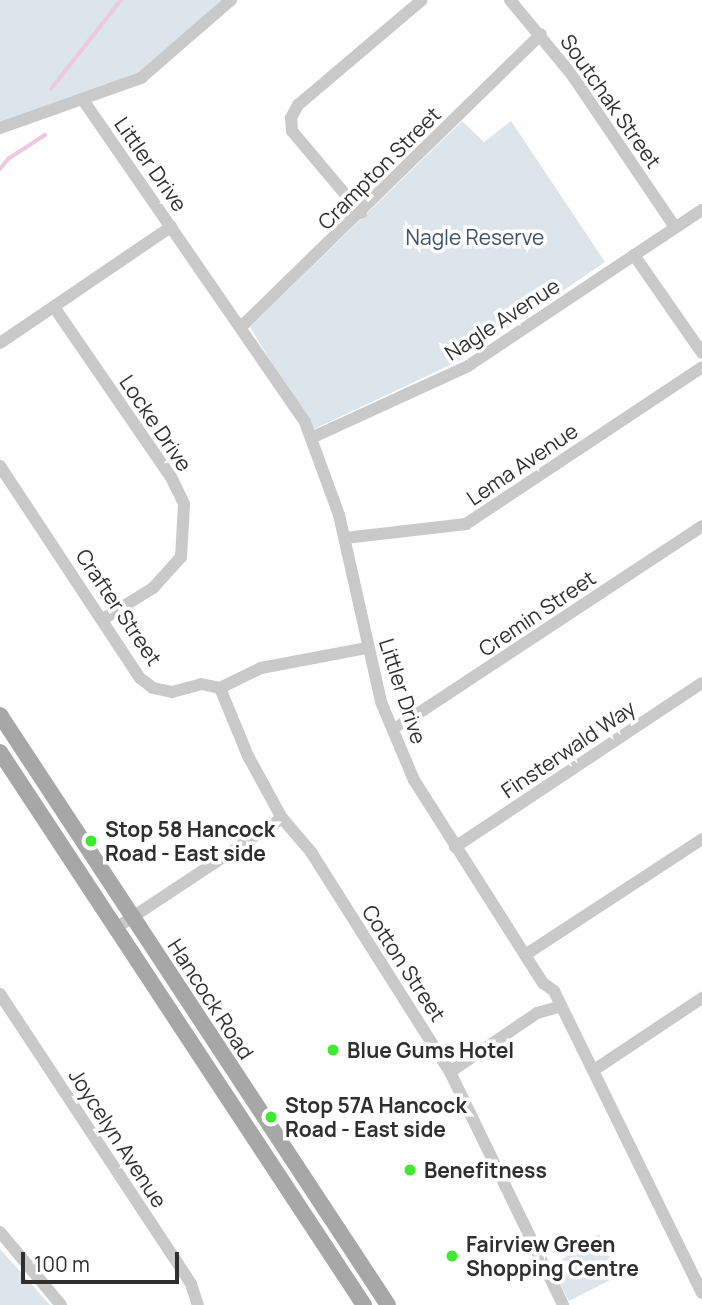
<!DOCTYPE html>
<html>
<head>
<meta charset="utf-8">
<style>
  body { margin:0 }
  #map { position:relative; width:702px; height:1305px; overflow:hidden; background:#fff; font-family:Manrope,sans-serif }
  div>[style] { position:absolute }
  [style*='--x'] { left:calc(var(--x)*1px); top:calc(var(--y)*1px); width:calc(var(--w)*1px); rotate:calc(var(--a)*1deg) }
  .green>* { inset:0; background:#dce5ec }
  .stream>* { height:3.5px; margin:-1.75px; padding:0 1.75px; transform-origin:1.75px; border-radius:1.75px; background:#edc8df }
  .minor>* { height:12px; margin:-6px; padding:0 6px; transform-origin:6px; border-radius:6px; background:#c9c9c9 }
  .major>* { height:16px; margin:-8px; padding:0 8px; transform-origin:8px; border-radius:8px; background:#a7a7a7 }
  .dots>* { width:19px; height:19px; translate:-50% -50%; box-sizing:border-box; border:4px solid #fff; border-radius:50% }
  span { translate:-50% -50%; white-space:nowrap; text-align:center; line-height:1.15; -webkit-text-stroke:7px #fff; paint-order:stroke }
  .street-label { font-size:21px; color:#2f2f2f }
  .park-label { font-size:21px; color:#3b536b }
  .poi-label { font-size:21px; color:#2f2f2f; font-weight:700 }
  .left { translate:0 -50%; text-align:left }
  .scale { position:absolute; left:21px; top:1252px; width:158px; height:32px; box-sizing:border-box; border:4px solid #2f2f2f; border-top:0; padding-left:9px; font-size:21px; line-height:24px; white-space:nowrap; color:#2f2f2f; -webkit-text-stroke:5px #fff; paint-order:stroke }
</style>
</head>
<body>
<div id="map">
  <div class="green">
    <i style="clip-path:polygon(0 0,231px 0,141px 78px,0 129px)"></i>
    <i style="clip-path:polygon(462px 121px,484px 142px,511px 121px,605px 262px,463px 359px,312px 430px,250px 327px)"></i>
    <i style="clip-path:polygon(599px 1234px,618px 1276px,569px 1301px,551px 1267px)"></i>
    <i style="clip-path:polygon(0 1249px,50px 1305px,0 1305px)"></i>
  </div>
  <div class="stream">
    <i style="--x:51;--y:89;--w:113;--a:-51.8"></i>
    <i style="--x:0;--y:169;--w:13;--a:-51"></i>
    <i style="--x:8;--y:159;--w:44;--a:-33"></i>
  </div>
  <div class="minor">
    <i style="--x:510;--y:0;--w:97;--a:50.4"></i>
    <i style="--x:572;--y:75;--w:184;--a:55.9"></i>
    <i style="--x:83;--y:100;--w:391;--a:55.4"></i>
    <i style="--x:305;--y:422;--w:99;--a:69.9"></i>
    <i style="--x:339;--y:515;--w:192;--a:77.3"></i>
    <i style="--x:381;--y:702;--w:85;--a:67.1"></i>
    <i style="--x:414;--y:780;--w:241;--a:57.6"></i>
    <i style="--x:543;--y:983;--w:14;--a:36"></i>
    <i style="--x:554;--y:991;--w:336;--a:63.9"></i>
    <i style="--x:0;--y:128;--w:150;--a:-19.5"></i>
    <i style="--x:141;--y:78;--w:119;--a:-40.9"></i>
    <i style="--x:361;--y:213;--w:107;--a:-130.1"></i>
    <i style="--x:292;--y:131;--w:13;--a:-94"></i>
    <i style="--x:291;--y:118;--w:15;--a:-62"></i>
    <i style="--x:298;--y:105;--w:162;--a:-40.3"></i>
    <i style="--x:634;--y:255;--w:119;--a:55.2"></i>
    <i style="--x:54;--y:307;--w:206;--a:55.5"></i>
    <i style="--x:171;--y:477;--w:30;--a:64"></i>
    <i style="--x:184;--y:504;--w:53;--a:93.2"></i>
    <i style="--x:181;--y:557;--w:42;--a:132.1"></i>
    <i style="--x:153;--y:588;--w:59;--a:148.2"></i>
    <i style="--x:241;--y:327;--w:419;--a:-44.3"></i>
    <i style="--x:0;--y:343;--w:207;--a:-34.2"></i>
    <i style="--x:311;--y:438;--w:173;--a:-24.6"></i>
    <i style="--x:468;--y:366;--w:281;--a:-33.7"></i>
    <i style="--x:0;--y:466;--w:254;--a:56.6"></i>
    <i style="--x:140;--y:678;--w:16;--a:38"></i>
    <i style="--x:153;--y:688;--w:19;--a:12"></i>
    <i style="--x:172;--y:692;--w:30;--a:-15"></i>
    <i style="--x:201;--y:684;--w:19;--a:12"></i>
    <i style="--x:220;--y:688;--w:46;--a:-26"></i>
    <i style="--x:261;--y:668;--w:108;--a:-10.7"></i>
    <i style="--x:345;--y:538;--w:122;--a:-6.6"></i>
    <i style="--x:466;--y:524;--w:283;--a:-33.6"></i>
    <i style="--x:220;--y:688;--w:74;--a:67.6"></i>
    <i style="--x:248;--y:756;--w:71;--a:61.3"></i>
    <i style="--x:282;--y:818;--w:45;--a:49.5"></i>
    <i style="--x:311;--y:852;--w:260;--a:57.7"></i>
    <i style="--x:450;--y:1072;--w:259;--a:64.1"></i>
    <i style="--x:393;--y:730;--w:370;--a:-33.4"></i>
    <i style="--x:455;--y:847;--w:296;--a:-33.6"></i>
    <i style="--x:116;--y:928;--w:199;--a:-33.5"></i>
    <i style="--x:525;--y:955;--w:212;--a:-33.2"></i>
    <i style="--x:0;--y:994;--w:347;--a:56.6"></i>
    <i style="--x:191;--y:1284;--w:22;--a:72"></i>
    <i style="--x:594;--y:1070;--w:130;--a:-33.7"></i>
    <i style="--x:450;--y:1072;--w:105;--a:-34.1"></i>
    <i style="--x:537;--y:1013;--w:22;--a:-16"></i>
    <i style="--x:0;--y:1232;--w:95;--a:50.1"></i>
  </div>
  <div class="major">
    <i style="--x:0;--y:715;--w:706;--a:56.67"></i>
    <i style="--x:0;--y:752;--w:662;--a:56.65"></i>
  </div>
  <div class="dots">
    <i style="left:91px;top:841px;background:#3fe92d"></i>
    <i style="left:333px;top:1050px;background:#3fe92d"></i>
    <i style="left:271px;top:1117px;background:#3fe92d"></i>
    <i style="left:410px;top:1170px;background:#3fe92d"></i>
    <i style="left:452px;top:1256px;background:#3fe92d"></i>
  </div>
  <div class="street-label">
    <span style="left:611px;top:101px;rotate:55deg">Soutchak Street</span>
    <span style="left:151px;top:164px;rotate:55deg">Littler Drive</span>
    <span style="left:379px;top:168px;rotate:-45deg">Crampton Street</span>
    <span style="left:502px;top:319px;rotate:-33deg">Nagle Avenue</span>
    <span style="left:156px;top:423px;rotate:56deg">Locke Drive</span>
    <span style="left:522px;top:464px;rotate:-34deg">Lema Avenue</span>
    <span style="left:119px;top:607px;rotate:56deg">Crafter Street</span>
    <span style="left:537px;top:613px;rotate:-34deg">Cremin Street</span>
    <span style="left:403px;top:691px;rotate:72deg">Littler Drive</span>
    <span style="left:568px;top:749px;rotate:-34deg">Finsterwald Way</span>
    <span style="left:404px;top:963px;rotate:57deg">Cotton Street</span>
    <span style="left:211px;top:999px;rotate:57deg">Hancock Road</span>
    <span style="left:118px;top:1138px;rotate:57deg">Joycelyn Avenue</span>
  </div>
  <div class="park-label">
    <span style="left:475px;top:237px">Nagle Reserve</span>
  </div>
  <div class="poi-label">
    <span class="left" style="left:105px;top:841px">Stop 58 Hancock<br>Road - East side</span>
    <span class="left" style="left:347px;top:1050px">Blue Gums Hotel</span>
    <span class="left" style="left:285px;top:1117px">Stop 57A Hancock<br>Road - East side</span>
    <span class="left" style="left:424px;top:1170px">Benefitness</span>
    <span class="left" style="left:466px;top:1256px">Fairview Green<br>Shopping Centre</span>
  </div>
  <div class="scale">100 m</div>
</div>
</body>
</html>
